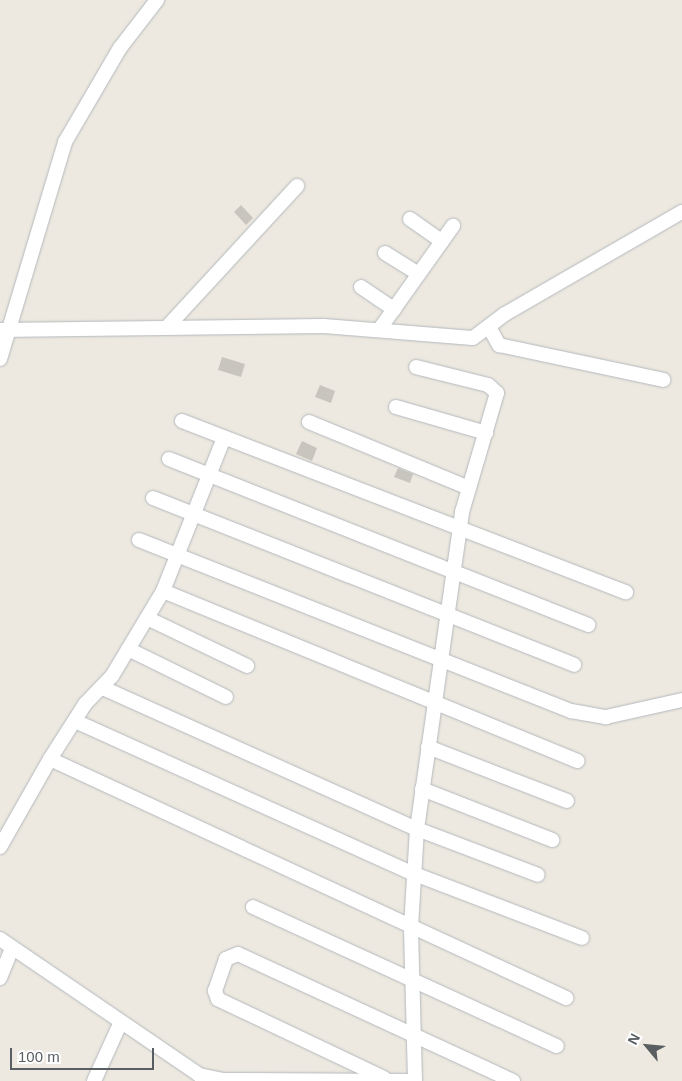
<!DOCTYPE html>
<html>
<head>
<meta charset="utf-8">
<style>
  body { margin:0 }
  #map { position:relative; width:682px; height:1081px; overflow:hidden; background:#ede9e0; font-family:Helvetica,sans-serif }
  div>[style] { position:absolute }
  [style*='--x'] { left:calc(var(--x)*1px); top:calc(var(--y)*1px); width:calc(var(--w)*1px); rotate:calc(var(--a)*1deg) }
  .building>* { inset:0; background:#c8c4be }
  .roads { filter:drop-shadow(0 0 1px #b3b8bc) drop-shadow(0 0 1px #b3b8bc) }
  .minor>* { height:14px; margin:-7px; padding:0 7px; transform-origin:7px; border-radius:7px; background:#fff }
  span { translate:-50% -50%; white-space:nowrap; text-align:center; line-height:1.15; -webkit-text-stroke:4px #fff; paint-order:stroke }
  .north { position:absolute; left:622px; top:1021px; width:50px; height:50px; -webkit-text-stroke:4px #fff; paint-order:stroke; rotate:298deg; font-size:14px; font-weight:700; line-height:20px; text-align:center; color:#595e62 }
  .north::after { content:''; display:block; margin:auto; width:18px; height:22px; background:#595e62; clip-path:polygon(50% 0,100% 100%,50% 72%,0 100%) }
  .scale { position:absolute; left:10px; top:1048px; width:144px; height:22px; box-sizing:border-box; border:2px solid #595e62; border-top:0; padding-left:6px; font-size:15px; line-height:18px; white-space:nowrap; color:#595e62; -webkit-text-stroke:4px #fff; paint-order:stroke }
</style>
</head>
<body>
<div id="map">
  <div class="building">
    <i style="clip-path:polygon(241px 205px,253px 218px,246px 225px,234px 212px)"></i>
    <i style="clip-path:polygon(222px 357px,245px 364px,241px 377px,218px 370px)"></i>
    <i style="clip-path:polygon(320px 385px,335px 391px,331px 403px,315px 397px)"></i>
    <i style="clip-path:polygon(302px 441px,317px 448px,312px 461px,296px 454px)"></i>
    <i style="clip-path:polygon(398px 468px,413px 474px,410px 483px,394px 477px)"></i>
  </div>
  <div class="roads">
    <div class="minor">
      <i style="--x:410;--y:219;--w:39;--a:35"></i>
      <i style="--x:385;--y:253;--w:39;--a:32"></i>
      <i style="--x:361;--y:287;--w:40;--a:34"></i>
      <i style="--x:167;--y:327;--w:192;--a:-47.3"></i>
      <i style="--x:489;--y:327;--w:21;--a:61"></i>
      <i style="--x:499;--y:345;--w:168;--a:12"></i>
      <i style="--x:0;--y:330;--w:324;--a:-0.7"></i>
      <i style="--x:324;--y:326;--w:149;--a:4.6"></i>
      <i style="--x:473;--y:338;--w:40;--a:-37"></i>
      <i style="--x:505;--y:314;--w:204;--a:-30"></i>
      <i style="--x:379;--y:330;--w:128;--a:-54.6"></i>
      <i style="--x:0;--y:359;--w:227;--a:-73.3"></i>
      <i style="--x:65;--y:142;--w:109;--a:-59.7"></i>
      <i style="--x:120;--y:48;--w:61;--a:-52.4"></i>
      <i style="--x:396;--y:407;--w:94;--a:16.1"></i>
      <i style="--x:182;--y:421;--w:476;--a:21.1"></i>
      <i style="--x:309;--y:422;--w:173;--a:22.4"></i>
      <i style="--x:169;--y:459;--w:451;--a:21.6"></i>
      <i style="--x:153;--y:498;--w:453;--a:21.6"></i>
      <i style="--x:139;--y:540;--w:465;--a:21.6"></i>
      <i style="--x:571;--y:711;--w:36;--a:10"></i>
      <i style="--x:606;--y:717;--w:78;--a:-12.6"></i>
      <i style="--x:163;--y:591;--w:448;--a:22.3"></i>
      <i style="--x:147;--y:618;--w:111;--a:25.6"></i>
      <i style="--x:128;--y:649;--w:109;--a:26.1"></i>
      <i style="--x:103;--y:688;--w:344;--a:24.2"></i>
      <i style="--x:417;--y:829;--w:129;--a:20.8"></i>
      <i style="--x:75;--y:721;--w:370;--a:24.3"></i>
      <i style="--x:412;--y:873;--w:182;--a:20.9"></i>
      <i style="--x:428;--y:747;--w:149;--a:21.2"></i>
      <i style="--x:50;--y:759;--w:569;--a:24.85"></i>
      <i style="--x:422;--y:789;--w:140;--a:21.4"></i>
      <i style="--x:0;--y:847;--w:101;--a:-60.4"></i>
      <i style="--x:50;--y:759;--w:65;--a:-57.5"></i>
      <i style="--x:85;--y:704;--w:39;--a:-46"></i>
      <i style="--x:112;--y:676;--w:99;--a:-59"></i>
      <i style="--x:163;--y:591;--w:165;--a:-68.3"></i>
      <i style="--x:253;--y:907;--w:334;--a:24.6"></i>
      <i style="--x:0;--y:939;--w:241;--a:34.3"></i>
      <i style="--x:199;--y:1075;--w:25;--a:12"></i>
      <i style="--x:223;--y:1080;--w:184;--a:0.3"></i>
      <i style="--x:0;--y:978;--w:32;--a:-68"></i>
      <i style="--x:384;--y:1078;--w:184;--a:-154.6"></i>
      <i style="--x:218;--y:999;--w:9;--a:-111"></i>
      <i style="--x:215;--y:991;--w:34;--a:-71"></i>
      <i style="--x:226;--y:959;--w:13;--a:-23"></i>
      <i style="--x:238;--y:954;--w:303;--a:24.8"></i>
      <i style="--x:94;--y:1081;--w:63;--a:-65.5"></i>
      <i style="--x:415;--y:1081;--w:154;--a:-91.5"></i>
      <i style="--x:411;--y:927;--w:98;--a:-86.5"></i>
      <i style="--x:417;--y:829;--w:320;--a:-81.9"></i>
      <i style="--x:462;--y:512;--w:124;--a:-73.6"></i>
      <i style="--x:497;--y:393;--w:12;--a:-138"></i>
      <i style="--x:488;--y:385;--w:74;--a:-166"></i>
    </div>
  </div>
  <div class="north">N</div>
  <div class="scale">100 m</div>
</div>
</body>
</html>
